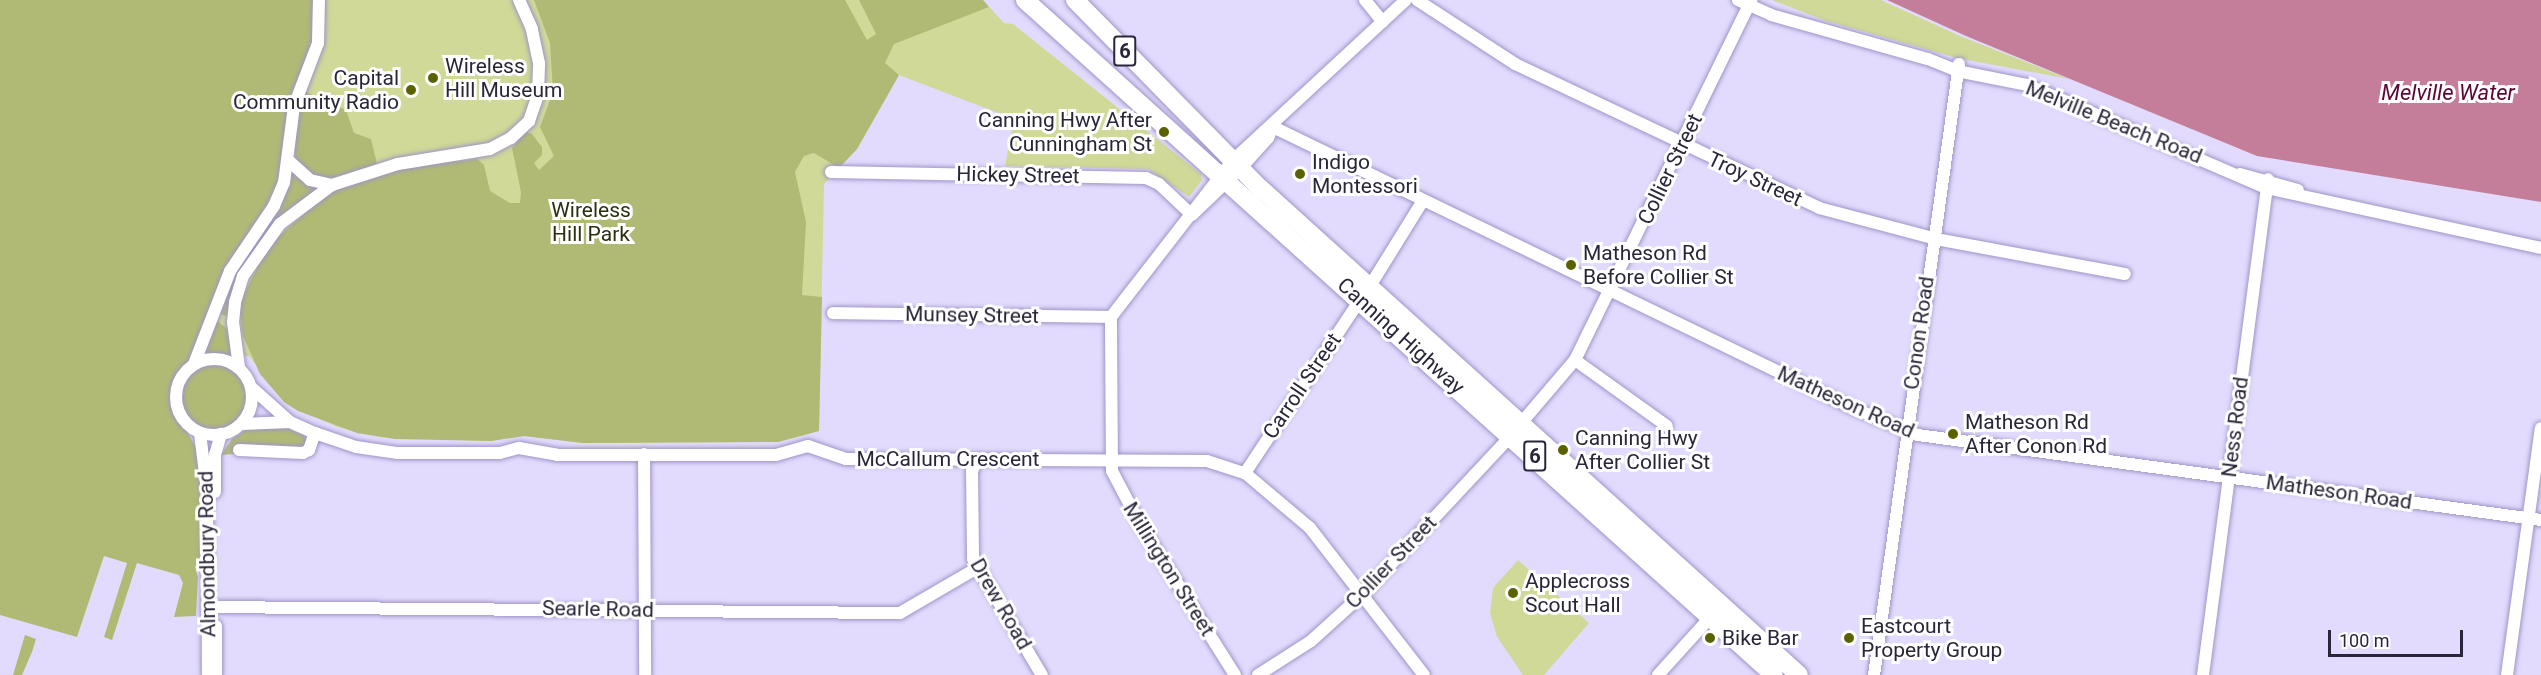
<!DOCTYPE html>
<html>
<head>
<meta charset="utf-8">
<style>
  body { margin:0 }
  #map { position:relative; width:2541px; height:675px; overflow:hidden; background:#e2dbfd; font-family:Roboto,sans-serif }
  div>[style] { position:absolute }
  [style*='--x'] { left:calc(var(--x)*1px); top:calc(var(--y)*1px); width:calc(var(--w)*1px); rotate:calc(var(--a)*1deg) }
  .green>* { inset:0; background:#d0d997 }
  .forest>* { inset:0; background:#b1ba74 }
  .round { border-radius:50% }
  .water>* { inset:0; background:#c47e99 }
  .roads { filter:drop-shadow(0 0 2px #a094c8) drop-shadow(0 0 2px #a094c8) }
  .minor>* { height:12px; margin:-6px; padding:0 6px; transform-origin:6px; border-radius:6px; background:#fff }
  .minor>.ring { margin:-6px; padding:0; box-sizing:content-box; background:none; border:12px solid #fff; border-radius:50% }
  .highway>* { height:18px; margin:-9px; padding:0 9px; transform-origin:9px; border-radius:9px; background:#fff }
  .dots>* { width:16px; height:16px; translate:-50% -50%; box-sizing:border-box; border:3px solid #fff; border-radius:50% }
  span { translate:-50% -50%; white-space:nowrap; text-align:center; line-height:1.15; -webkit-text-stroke:6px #fff; paint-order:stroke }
  .shield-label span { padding:2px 4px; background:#fff; border:2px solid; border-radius:4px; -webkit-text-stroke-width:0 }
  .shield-label { font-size:20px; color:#2a2539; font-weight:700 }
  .poi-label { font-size:21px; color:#2a2539 }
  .left { translate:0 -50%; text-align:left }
  .right { translate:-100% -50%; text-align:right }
  .street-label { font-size:21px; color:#2a2539 }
  .park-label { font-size:21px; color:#2c3010 }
  .water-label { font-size:22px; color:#5d0636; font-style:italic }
  .scale { position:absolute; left:2328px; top:630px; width:135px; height:27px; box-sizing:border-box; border:3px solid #2a2539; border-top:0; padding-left:8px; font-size:18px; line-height:21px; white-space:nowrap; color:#2a2539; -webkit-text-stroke:4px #fff; paint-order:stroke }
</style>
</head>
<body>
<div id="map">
  <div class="green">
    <i style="clip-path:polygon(0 0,983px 0,1004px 23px,1013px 24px,1201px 174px,1202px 180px,1189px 197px,1148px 169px,1005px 166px,1014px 119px,899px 75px,857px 149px,824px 184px,819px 431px,778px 442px,583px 443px,524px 436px,491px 441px,379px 437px,337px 427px,284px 402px,249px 356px,156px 354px)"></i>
    <i style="clip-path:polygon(1772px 0,1881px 0,1960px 36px,2069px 79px,1957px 58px,1826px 21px)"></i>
    <i style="clip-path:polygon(1518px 560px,1589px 623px,1544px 675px,1523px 675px,1497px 637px,1490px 613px,1493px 588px)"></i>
  </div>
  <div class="forest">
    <i style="clip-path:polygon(0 0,313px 0,312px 42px,276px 186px,193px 355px,173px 384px,171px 405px,202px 457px,203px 566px,195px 566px,198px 577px,196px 616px,174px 617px,183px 583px,179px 575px,137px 563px,112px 640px,104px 637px,127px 563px,104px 556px,77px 637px,0 615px)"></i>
    <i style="clip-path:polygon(534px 0,845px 0,867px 40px,876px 34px,859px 0,983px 0,989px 7px,894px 44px,885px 63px,899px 75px,857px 149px,839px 168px,814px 153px,804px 156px,795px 172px,806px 222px,802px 295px,822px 297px,819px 431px,778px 442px,583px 443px,524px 436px,491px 441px,395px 439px,357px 433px,298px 411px,284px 402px,260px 374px,243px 336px,240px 311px,244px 294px,269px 245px,328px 193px,397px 168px,477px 159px,484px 165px,490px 191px,510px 203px,520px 203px,521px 192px,512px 148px,525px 131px,532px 134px,542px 147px,542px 155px,534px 163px,539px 170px,554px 156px,540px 127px,553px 92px,550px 43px)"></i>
    <i style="clip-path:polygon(306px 92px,346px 110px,354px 133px,371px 139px,377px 164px,327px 180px,317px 179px,297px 161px,294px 149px,299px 106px)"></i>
    <i style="clip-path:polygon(291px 168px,323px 188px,264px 238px,229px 317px,218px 313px,235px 270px)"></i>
    <i style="clip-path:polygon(217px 321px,229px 330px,232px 359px,206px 352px)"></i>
    <i class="round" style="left:182px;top:365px;width:66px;height:66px"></i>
    <i style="clip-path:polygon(252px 426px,286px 428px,304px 435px,307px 442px,301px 449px,221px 455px,232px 439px)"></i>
    <i style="clip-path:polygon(25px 635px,36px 639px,32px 652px,22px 675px,13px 675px)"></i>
  </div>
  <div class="water">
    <i style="clip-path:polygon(1887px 0,2541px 0,2541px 202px,2257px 156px,1966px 36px)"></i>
  </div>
  <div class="roads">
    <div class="minor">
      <i style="--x:1365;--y:0;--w:28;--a:51"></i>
      <i style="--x:1417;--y:0;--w:117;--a:33.1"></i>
      <i style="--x:1515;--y:64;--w:336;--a:25.3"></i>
      <i style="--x:1819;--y:208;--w:121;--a:14.8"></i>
      <i style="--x:1936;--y:239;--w:192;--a:10.5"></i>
      <i style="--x:1738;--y:0;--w:36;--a:24"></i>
      <i style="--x:1771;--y:15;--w:163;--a:15.7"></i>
      <i style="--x:1928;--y:59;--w:31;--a:22"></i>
      <i style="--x:1957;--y:71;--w:71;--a:11.3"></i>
      <i style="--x:2027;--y:85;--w:260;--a:23.3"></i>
      <i style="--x:2266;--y:188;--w:281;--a:12.3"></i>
      <i style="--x:1273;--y:127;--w:644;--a:25.85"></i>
      <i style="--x:1853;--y:408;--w:70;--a:22.6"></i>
      <i style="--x:1918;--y:435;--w:629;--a:7.77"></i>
      <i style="--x:289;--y:161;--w:28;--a:42"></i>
      <i style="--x:310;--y:180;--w:23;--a:13"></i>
      <i style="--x:831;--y:172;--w:315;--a:1.1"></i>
      <i style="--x:1146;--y:178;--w:14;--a:25"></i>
      <i style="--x:1159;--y:184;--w:45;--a:43.2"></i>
      <i style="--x:2240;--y:174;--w:60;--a:15.4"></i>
      <i style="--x:1193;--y:214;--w:65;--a:-43.8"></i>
      <i style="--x:1240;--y:169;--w:42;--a:-47.9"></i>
      <i style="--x:1268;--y:138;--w:12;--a:-66"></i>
      <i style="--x:1370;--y:286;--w:99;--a:-58.2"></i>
      <i style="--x:833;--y:313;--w:278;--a:0.8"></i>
      <i class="ring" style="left:176px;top:359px;width:64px;height:64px"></i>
      <i style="--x:1575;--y:360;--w:113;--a:35.7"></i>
      <i style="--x:194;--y:364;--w:100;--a:-68.8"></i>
      <i style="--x:230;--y:271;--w:78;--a:-55.9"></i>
      <i style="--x:274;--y:206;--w:25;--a:-67"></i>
      <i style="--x:284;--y:183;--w:78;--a:-82.6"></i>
      <i style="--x:294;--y:106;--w:67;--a:-69.1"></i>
      <i style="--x:318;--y:43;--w:43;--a:-88.7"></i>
      <i style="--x:239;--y:367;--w:45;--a:-97.6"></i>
      <i style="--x:233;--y:322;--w:20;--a:-84"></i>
      <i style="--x:235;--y:302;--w:27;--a:-73"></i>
      <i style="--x:243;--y:276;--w:64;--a:-54.6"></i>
      <i style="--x:280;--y:224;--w:65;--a:-36.9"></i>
      <i style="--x:332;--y:185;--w:69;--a:-17.7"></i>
      <i style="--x:398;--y:164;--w:93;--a:-9.3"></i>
      <i style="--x:490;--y:149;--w:24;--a:-28"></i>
      <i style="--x:511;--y:138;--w:25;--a:-43"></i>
      <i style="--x:529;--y:121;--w:28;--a:-71"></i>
      <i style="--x:538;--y:95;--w:32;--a:-88"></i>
      <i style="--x:539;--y:63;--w:35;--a:-102"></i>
      <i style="--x:532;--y:29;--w:32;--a:-114"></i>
      <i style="--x:252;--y:388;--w:51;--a:41.8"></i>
      <i style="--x:290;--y:422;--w:27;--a:24"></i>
      <i style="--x:315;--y:433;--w:43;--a:18.9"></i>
      <i style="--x:356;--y:447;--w:41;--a:8.3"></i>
      <i style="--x:397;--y:453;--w:103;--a:0"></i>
      <i style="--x:500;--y:453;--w:20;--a:-15"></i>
      <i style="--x:519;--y:448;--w:39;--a:10"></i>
      <i style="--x:557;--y:455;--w:219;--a:0"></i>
      <i style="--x:776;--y:455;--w:33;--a:-16"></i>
      <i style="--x:808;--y:446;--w:40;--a:18.9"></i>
      <i style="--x:846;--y:459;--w:361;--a:0.3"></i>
      <i style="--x:1207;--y:461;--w:40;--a:18"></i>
      <i style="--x:1245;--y:473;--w:85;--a:40.2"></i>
      <i style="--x:1310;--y:528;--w:186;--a:52.2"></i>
      <i style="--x:1522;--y:422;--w:82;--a:-49.5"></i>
      <i style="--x:1575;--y:360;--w:401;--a:-63.9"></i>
      <i style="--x:242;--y:424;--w:48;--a:-2.4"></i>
      <i style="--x:200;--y:433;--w:57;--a:83"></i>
      <i style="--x:207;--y:490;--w:185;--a:89.7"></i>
      <i style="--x:239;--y:450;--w:64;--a:2.7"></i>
      <i style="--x:303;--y:453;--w:7;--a:-27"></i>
      <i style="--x:309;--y:450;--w:18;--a:-71"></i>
      <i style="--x:644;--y:454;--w:221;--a:89.7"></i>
      <i style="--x:978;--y:459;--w:13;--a:117"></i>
      <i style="--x:972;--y:471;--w:88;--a:89.3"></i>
      <i style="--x:973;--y:559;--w:135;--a:59.3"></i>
      <i style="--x:1245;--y:473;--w:208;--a:-56.4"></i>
      <i style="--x:215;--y:492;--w:37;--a:-90"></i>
      <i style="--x:215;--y:455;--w:22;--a:-74"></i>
      <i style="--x:207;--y:607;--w:693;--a:0.5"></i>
      <i style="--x:900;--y:613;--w:89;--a:-30.3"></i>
      <i style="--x:216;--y:626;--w:49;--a:90"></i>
      <i style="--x:1235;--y:675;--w:176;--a:-122.2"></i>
      <i style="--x:1141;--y:526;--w:62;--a:-117.8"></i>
      <i style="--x:1112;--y:471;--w:154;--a:-90.4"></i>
      <i style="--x:1111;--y:317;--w:197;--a:-52.2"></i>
      <i style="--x:1232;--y:161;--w:237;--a:-42.8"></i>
      <i style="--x:1258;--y:675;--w:63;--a:-32.7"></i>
      <i style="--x:1311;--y:641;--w:70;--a:-42.1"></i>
      <i style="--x:1363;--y:594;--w:218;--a:-46.9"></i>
      <i style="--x:1658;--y:675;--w:85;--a:-47.9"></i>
      <i style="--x:1874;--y:675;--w:617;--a:-82.08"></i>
      <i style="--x:2203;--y:675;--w:500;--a:-82.53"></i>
      <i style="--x:2507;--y:675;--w:249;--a:-82.2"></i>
    </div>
    <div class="highway">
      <i style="--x:1025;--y:0;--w:1008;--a:42.03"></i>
      <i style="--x:1075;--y:0;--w:264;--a:45.5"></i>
      <i style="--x:1260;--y:188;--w:726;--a:42.1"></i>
    </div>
  </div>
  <div class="dots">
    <i style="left:433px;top:78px;background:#5a6200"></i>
    <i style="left:411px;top:90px;background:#5a6200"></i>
    <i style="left:1164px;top:132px;background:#5a6200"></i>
    <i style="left:1300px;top:174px;background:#5a6200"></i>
    <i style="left:1571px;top:265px;background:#5a6200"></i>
    <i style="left:1953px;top:434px;background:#5a6200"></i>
    <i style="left:1563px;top:450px;background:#5a6200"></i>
    <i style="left:1513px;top:593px;background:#5a6200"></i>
    <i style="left:1710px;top:638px;background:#5a6200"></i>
    <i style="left:1849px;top:638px;background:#5a6200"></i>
  </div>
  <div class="shield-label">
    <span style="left:1125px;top:51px">6</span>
    <span style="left:1535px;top:456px">6</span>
  </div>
  <div class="poi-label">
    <span class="left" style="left:445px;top:78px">Wireless<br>Hill Museum</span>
    <span class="right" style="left:399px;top:90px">Capital<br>Community Radio</span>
    <span class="right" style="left:1152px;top:132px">Canning Hwy After<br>Cunningham St</span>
    <span class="left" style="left:1312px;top:174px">Indigo<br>Montessori</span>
    <span class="left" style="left:1583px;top:265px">Matheson Rd<br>Before Collier St</span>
    <span class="left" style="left:1965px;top:434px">Matheson Rd<br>After Conon Rd</span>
    <span class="left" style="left:1575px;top:450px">Canning Hwy<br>After Collier St</span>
    <span class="left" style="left:1525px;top:593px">Applecross<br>Scout Hall</span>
    <span class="left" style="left:1861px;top:638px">Eastcourt<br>Property Group</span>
    <span class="left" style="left:1722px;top:638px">Bike Bar</span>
  </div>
  <div class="street-label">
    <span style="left:2114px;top:122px;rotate:22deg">Melville Beach Road</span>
    <span style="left:1670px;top:169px;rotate:-64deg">Collier Street</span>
    <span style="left:1018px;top:175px;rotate:1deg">Hickey Street</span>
    <span style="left:1755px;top:179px;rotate:25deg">Troy Street</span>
    <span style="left:972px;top:315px;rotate:1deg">Munsey Street</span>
    <span style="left:1919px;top:333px;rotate:-82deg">Conon Road</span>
    <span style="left:1401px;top:336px;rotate:42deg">Canning Highway</span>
    <span style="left:1302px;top:386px;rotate:-56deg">Carroll Street</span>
    <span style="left:1846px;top:402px;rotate:24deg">Matheson Road</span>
    <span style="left:2235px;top:427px;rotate:-83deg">Ness Road</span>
    <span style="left:948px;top:459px">McCallum Crescent</span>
    <span style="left:2339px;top:492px;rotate:8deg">Matheson Road</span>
    <span style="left:207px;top:554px;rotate:-91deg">Almondbury Road</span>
    <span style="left:1391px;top:562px;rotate:-46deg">Collier Street</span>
    <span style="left:1169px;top:569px;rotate:58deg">Millington Street</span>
    <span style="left:1001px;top:604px;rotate:60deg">Drew Road</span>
    <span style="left:598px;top:609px;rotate:1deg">Searle Road</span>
  </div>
  <div class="park-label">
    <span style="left:591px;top:222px">Wireless<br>Hill Park</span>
  </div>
  <div class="water-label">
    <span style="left:2448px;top:93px">Melville Water</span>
  </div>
  <div class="scale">100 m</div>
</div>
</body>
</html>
